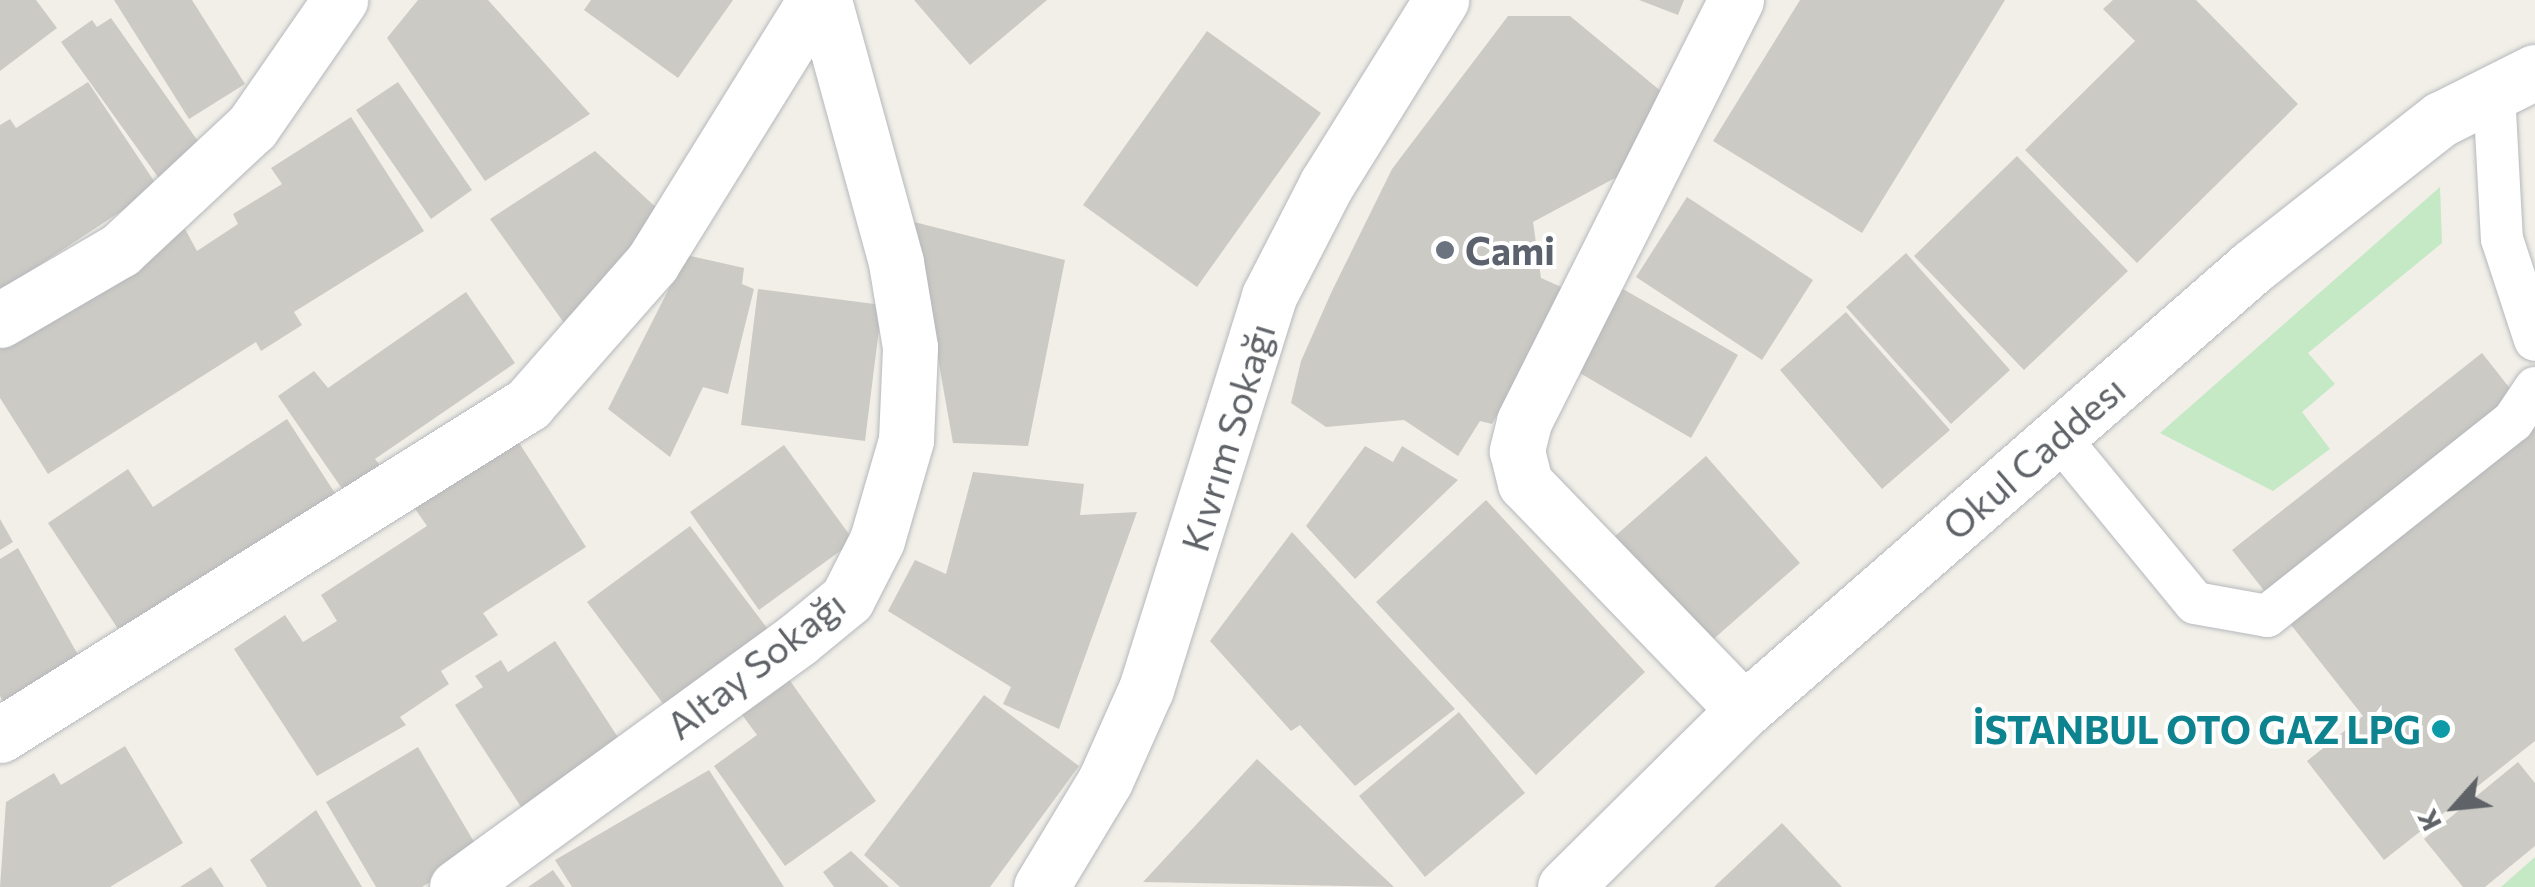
<!DOCTYPE html>
<html>
<head>
<meta charset="utf-8">
<style>
  body { margin:0 }
  #map { position:relative; width:2535px; height:887px; overflow:hidden; background:#f1efe8; font-family:Commissioner,sans-serif }
  div>[style] { position:absolute }
  [style*='--x'] { left:calc(var(--x)*1px); top:calc(var(--y)*1px); width:calc(var(--w)*1px); rotate:calc(var(--a)*1deg) }
  .green>* { inset:0; background:#c5e8c5 }
  .building>* { inset:0; background:#cccac5 }
  .roads { filter:drop-shadow(0 0 2px #b5b8bc) drop-shadow(0 0 2px #b5b8bc) }
  .service>* { height:42px; margin:-21px; padding:0 21px; transform-origin:21px; border-radius:21px; background:#fff }
  .minor>* { height:55px; margin:-27.5px; padding:0 27.5px; transform-origin:27.5px; border-radius:27.5px; background:#fff }
  .secondary>* { height:55px; margin:-27.5px; padding:0 27.5px; transform-origin:27.5px; border-radius:27.5px; background:#fff }
  .dots>* { width:28px; height:28px; translate:-50% -50%; box-sizing:border-box; border:5px solid #fff; border-radius:50% }
  span { translate:-50% -50%; white-space:nowrap; text-align:center; line-height:1.15; -webkit-text-stroke:8px #fff; paint-order:stroke }
  .worship-label { font-size:38px; color:#5b616d; font-weight:700 }
  .left { translate:0 -50%; text-align:left }
  .street-label { font-size:38px; color:#5f6368 }
  .culture-label { font-size:38px; color:#0d838f; font-weight:700 }
  .right { translate:-100% -50%; text-align:right }
  .north { position:absolute; left:2405px; top:757px; width:100px; height:100px; -webkit-text-stroke:8px #fff; paint-order:stroke; rotate:243deg; font-size:28px; font-weight:700; line-height:40px; text-align:center; color:#5f6368 }
  .north::after { content:''; display:block; margin:auto; width:35px; height:45px; background:#5f6368; clip-path:polygon(50% 0,100% 100%,50% 72%,0 100%) }
</style>
</head>
<body>
<div id="map">
  <div class="green">
    <i style="clip-path:polygon(2440px 187px,2442px 243px,2308px 353px,2335px 384px,2302px 412px,2330px 449px,2273px 491px,2160px 433px)"></i>
    <i style="clip-path:polygon(2535px 857px,2535px 887px,2501px 887px)"></i>
  </div>
  <div class="building">
    <i style="clip-path:polygon(0 0,36px 0,57px 28px,0 71px)"></i>
    <i style="clip-path:polygon(114px 0,192px 0,245px 84px,189px 119px)"></i>
    <i style="clip-path:polygon(418px 0,488px 0,590px 114px,485px 181px,387px 38px)"></i>
    <i style="clip-path:polygon(591px 0,733px 0,678px 78px,584px 10px)"></i>
    <i style="clip-path:polygon(914px 0,1047px 0,970px 65px)"></i>
    <i style="clip-path:polygon(1639px 0,1684px 0,1678px 15px)"></i>
    <i style="clip-path:polygon(1800px 0,2005px 0,1862px 233px,1713px 141px)"></i>
    <i style="clip-path:polygon(2113px 0,2196px 0,2298px 104px,2137px 263px,2025px 150px,2135px 41px,2103px 9px)"></i>
    <i style="clip-path:polygon(1508px 16px,1570px 16px,1668px 97px,1643px 163px,1533px 222px,1541px 278px,1568px 290px,1492px 424px,1480px 421px,1458px 456px,1404px 420px,1326px 427px,1291px 403px,1301px 361px,1331px 293px,1392px 169px)"></i>
    <i style="clip-path:polygon(111px 18px,207px 154px,163px 184px,61px 42px,92px 20px,97px 27px)"></i>
    <i style="clip-path:polygon(1207px 31px,1321px 113px,1197px 287px,1083px 205px)"></i>
    <i style="clip-path:polygon(88px 82px,158px 187px,0 291px,0 125px,10px 119px,16px 128px)"></i>
    <i style="clip-path:polygon(398px 82px,472px 190px,431px 219px,356px 110px)"></i>
    <i style="clip-path:polygon(351px 117px,424px 231px,294px 312px,302px 325px,261px 351px,256px 342px,48px 474px,0 398px,0 345px,185px 229px,197px 251px,238px 224px,233px 214px,282px 184px,271px 168px)"></i>
    <i style="clip-path:polygon(595px 151px,662px 213px,569px 330px,490px 219px)"></i>
    <i style="clip-path:polygon(2017px 156px,2128px 271px,2024px 370px,1914px 256px)"></i>
    <i style="clip-path:polygon(1687px 197px,1813px 280px,1762px 360px,1636px 277px)"></i>
    <i style="clip-path:polygon(914px 222px,1065px 260px,1028px 446px,953px 443px)"></i>
    <i style="clip-path:polygon(1906px 253px,2010px 370px,1951px 424px,1846px 307px)"></i>
    <i style="clip-path:polygon(686px 255px,744px 268px,742px 284px,754px 289px,728px 394px,703px 387px,670px 457px,608px 409px)"></i>
    <i style="clip-path:polygon(758px 289px,882px 305px,865px 441px,741px 425px)"></i>
    <i style="clip-path:polygon(1623px 289px,1738px 355px,1691px 438px,1578px 372px)"></i>
    <i style="clip-path:polygon(466px 292px,515px 363px,375px 459px,382px 468px,345px 493px,278px 396px,314px 371px,328px 388px)"></i>
    <i style="clip-path:polygon(1846px 312px,1950px 430px,1882px 489px,1780px 370px)"></i>
    <i style="clip-path:polygon(2482px 353px,2535px 420px,2535px 741px,2384px 860px,2307px 761px,2363px 716px,2232px 550px)"></i>
    <i style="clip-path:polygon(287px 419px,340px 501px,126px 641px,48px 523px,128px 469px,153px 507px)"></i>
    <i style="clip-path:polygon(514px 435px,586px 547px,483px 613px,498px 635px,441px 671px,449px 684px,400px 717px,406px 725px,317px 776px,234px 649px,285px 615px,303px 642px,337px 621px,321px 595px,427px 526px,411px 503px)"></i>
    <i style="clip-path:polygon(784px 445px,854px 541px,759px 610px,690px 512px)"></i>
    <i style="clip-path:polygon(1365px 446px,1393px 462px,1402px 446px,1458px 480px,1355px 579px,1306px 526px)"></i>
    <i style="clip-path:polygon(1706px 456px,1800px 563px,1709px 643px,1614px 537px)"></i>
    <i style="clip-path:polygon(973px 472px,1084px 484px,1080px 515px,1137px 512px,1059px 729px,1003px 704px,1011px 687px,888px 611px,915px 560px,946px 574px)"></i>
    <i style="clip-path:polygon(1486px 500px,1645px 672px,1536px 775px,1376px 602px)"></i>
    <i style="clip-path:polygon(0 519px,13px 542px,0 550px)"></i>
    <i style="clip-path:polygon(690px 526px,770px 632px,667px 709px,587px 602px)"></i>
    <i style="clip-path:polygon(1292px 532px,1455px 709px,1355px 786px,1300px 725px,1291px 731px,1210px 641px)"></i>
    <i style="clip-path:polygon(18px 548px,82px 662px,6px 706px,0 696px,0 559px)"></i>
    <i style="clip-path:polygon(555px 641px,623px 745px,523px 810px,455px 705px,483px 687px,475px 676px,501px 660px,508px 672px)"></i>
    <i style="clip-path:polygon(788px 678px,876px 801px,785px 866px,714px 766px,757px 735px,740px 712px)"></i>
    <i style="clip-path:polygon(984px 695px,1079px 766px,990px 887px,900px 887px,864px 855px)"></i>
    <i style="clip-path:polygon(1459px 712px,1525px 793px,1425px 877px,1359px 796px)"></i>
    <i style="clip-path:polygon(125px 746px,183px 843px,110px 887px,0 887px,6px 802px,54px 773px,61px 785px)"></i>
    <i style="clip-path:polygon(418px 747px,480px 852px,422px 887px,376px 887px,326px 802px)"></i>
    <i style="clip-path:polygon(1257px 759px,1394px 887px,1143px 882px)"></i>
    <i style="clip-path:polygon(2518px 762px,2535px 783px,2535px 846px,2485px 887px,2463px 887px,2424px 839px)"></i>
    <i style="clip-path:polygon(709px 770px,784px 887px,572px 887px,555px 860px)"></i>
    <i style="clip-path:polygon(316px 810px,362px 887px,267px 887px,250px 860px)"></i>
    <i style="clip-path:polygon(1782px 823px,1842px 887px,1714px 887px)"></i>
    <i style="clip-path:polygon(851px 851px,889px 887px,834px 887px,823px 872px)"></i>
    <i style="clip-path:polygon(211px 867px,224px 887px,180px 887px)"></i>
    <i style="clip-path:polygon(553px 870px,565px 887px,528px 887px)"></i>
  </div>
  <div class="roads">
    <div class="service">
      <i style="--x:2494;--y:93;--w:146;--a:86.9"></i>
      <i style="--x:2502;--y:239;--w:106;--a:71.9"></i>
      <i style="--x:2057;--y:435;--w:217;--a:50.6"></i>
      <i style="--x:2195;--y:603;--w:73;--a:10.2"></i>
      <i style="--x:2267;--y:616;--w:314;--a:-38.4"></i>
      <i style="--x:2513;--y:421;--w:40;--a:-56"></i>
    </div>
    <div class="minor">
      <i style="--x:1736;--y:0;--w:472;--a:116.7"></i>
      <i style="--x:1524;--y:422;--w:30;--a:104"></i>
      <i style="--x:1517;--y:451;--w:33;--a:76"></i>
      <i style="--x:1525;--y:483;--w:315;--a:46"></i>
      <i style="--x:0;--y:320;--w:139;--a:-30.3"></i>
      <i style="--x:120;--y:250;--w:180;--a:-43"></i>
      <i style="--x:252;--y:127;--w:155;--a:-55.3"></i>
      <i style="--x:0;--y:735;--w:623;--a:-32.08"></i>
      <i style="--x:528;--y:404;--w:188;--a:-48.7"></i>
      <i style="--x:652;--y:263;--w:309;--a:-58.2"></i>
      <i style="--x:457;--y:887;--w:420;--a:-36"></i>
      <i style="--x:797;--y:640;--w:65;--a:-39.4"></i>
      <i style="--x:847;--y:599;--w:66;--a:-63"></i>
      <i style="--x:877;--y:540;--w:104;--a:-73.8"></i>
      <i style="--x:906;--y:440;--w:93;--a:-87.5"></i>
      <i style="--x:910;--y:347;--w:86;--a:-99.4"></i>
      <i style="--x:896;--y:262;--w:272;--a:-105.4"></i>
      <i style="--x:1041;--y:887;--w:124;--a:-58.9"></i>
      <i style="--x:1105;--y:781;--w:101;--a:-66"></i>
      <i style="--x:1146;--y:689;--w:412;--a:-72.6"></i>
      <i style="--x:1269;--y:296;--w:125;--a:-62.8"></i>
      <i style="--x:1326;--y:185;--w:218;--a:-58.1"></i>
    </div>
    <div class="secondary">
      <i style="--x:1565;--y:887;--w:252;--a:-44.7"></i>
      <i style="--x:1744;--y:710;--w:674;--a:-41.09"></i>
      <i style="--x:2252;--y:267;--w:240;--a:-38.1"></i>
      <i style="--x:2441;--y:119;--w:105;--a:-26.6"></i>
    </div>
  </div>
  <div class="dots">
    <i style="left:1445px;top:250px;background:#6b7280"></i>
    <i style="left:2441px;top:729px;background:#0f9aa8"></i>
  </div>
  <div class="worship-label">
    <span class="left" style="left:1465px;top:250px">Cami</span>
  </div>
  <div class="street-label">
    <span style="left:1227px;top:437px;rotate:-73deg">Kıvrım Sokağı</span>
    <span style="left:2033px;top:457px;rotate:-41deg">Okul Caddesı</span>
    <span style="left:755px;top:664px;rotate:-38deg">Altay Sokağı</span>
  </div>
  <div class="culture-label">
    <span class="right" style="left:2421px;top:729px">İSTANBUL OTO GAZ LPG</span>
  </div>
  <div class="north">K</div>
</div>
</body>
</html>
